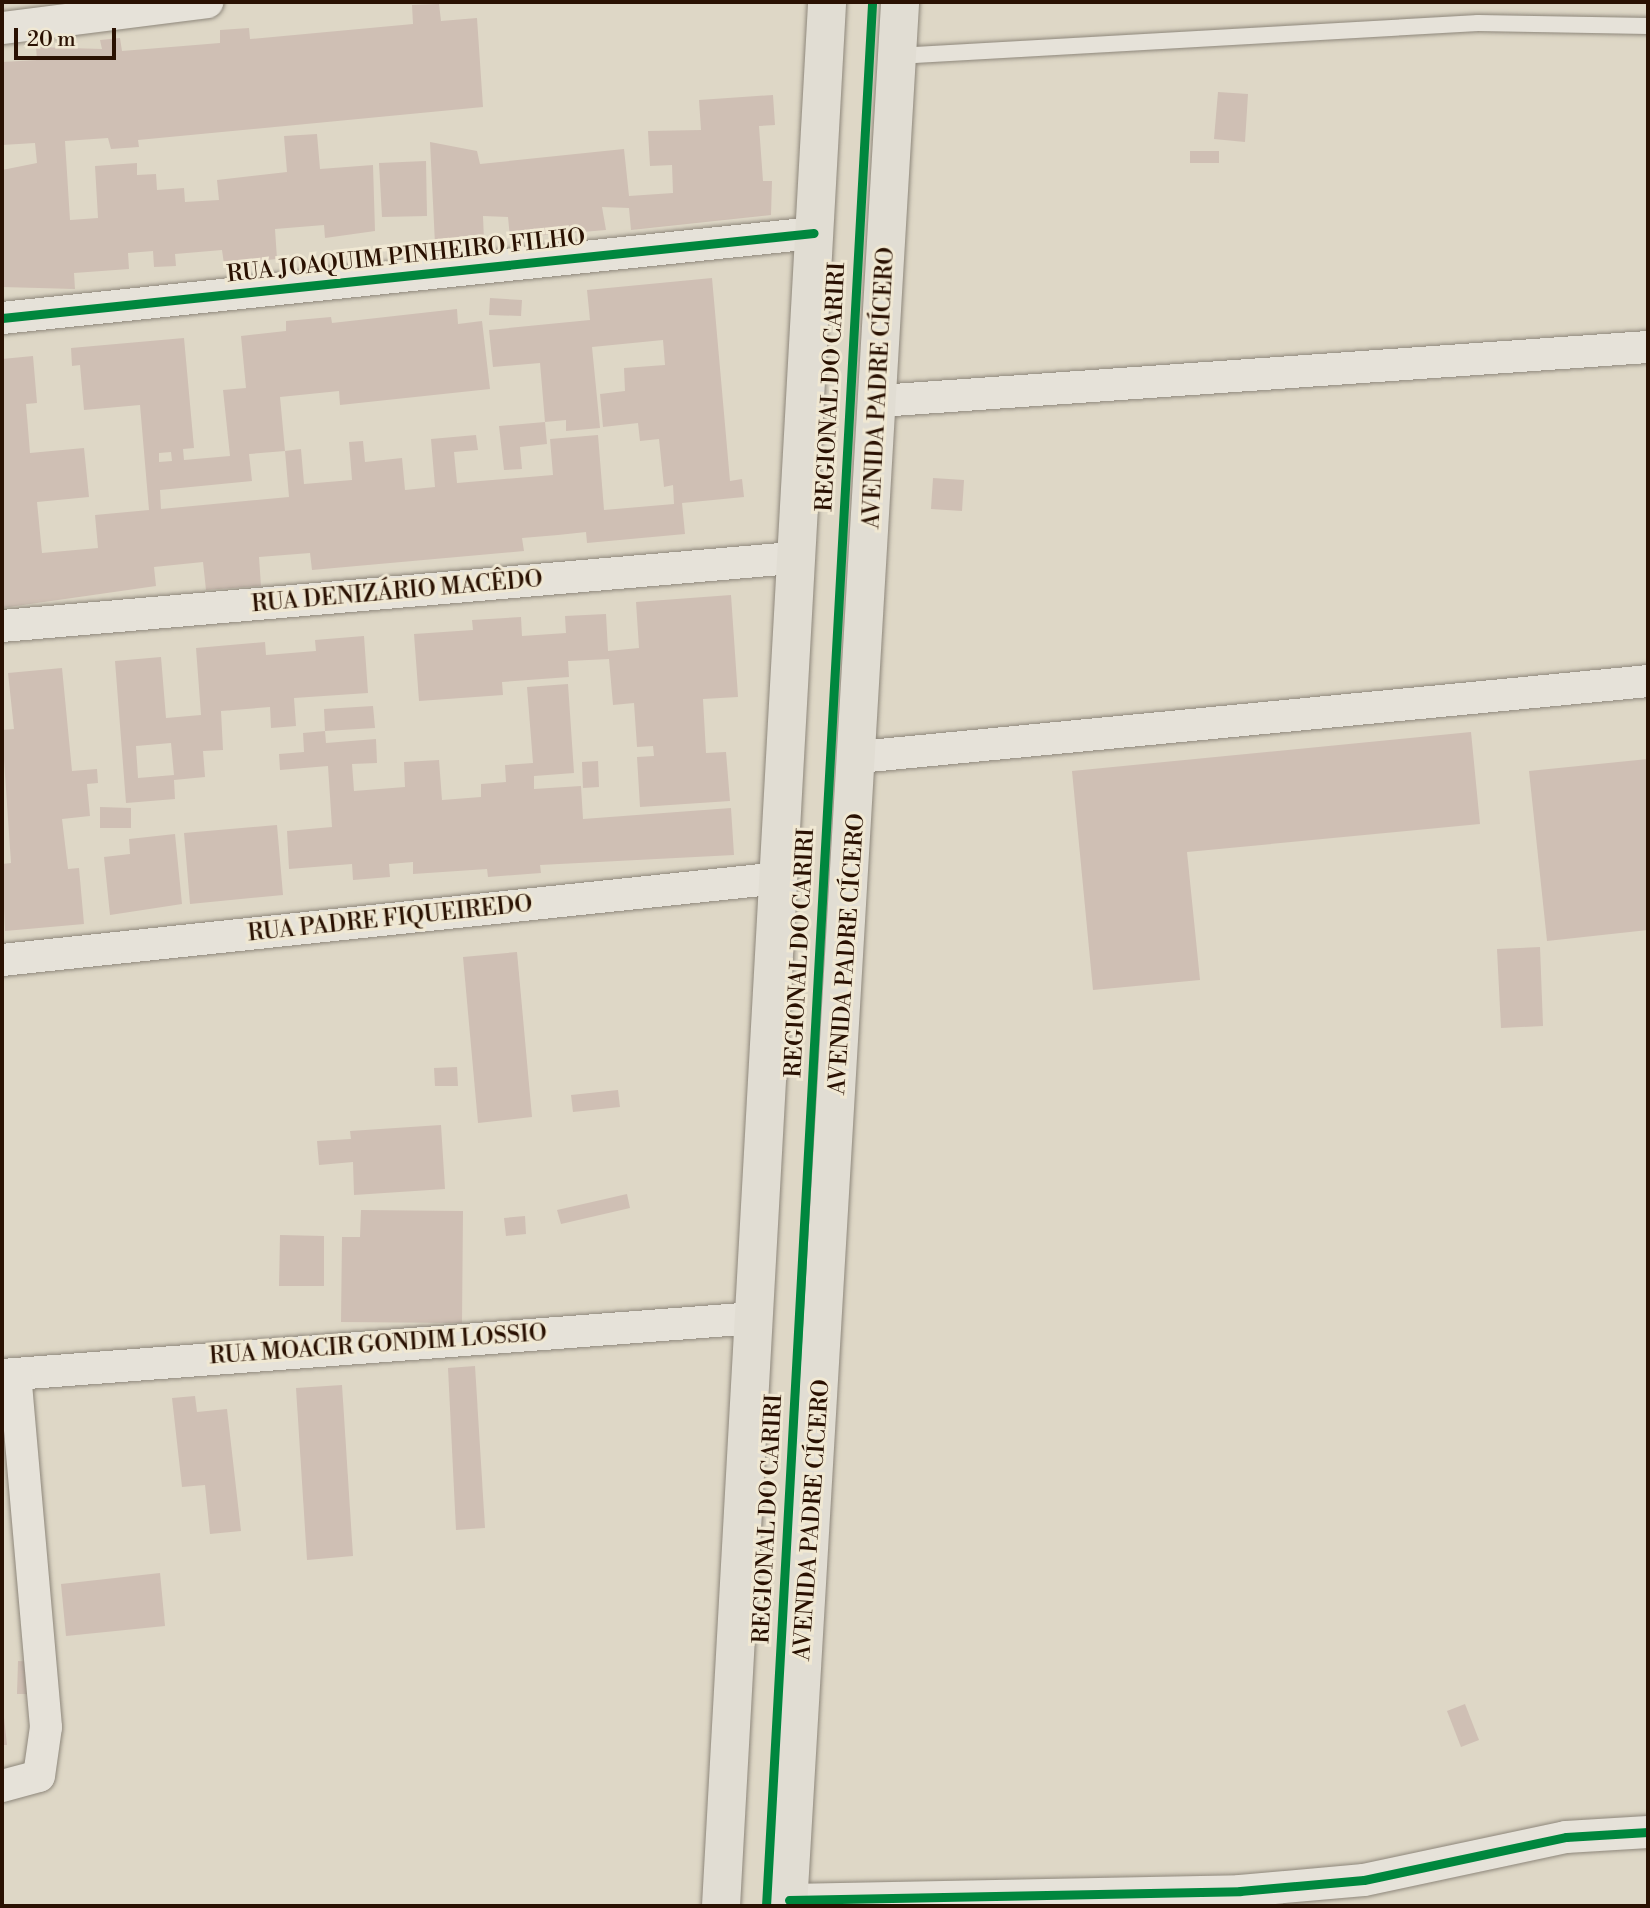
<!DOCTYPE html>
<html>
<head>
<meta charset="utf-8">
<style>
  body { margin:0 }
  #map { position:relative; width:1650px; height:1908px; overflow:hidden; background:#ded7c6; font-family:"Libre Bodoni",serif }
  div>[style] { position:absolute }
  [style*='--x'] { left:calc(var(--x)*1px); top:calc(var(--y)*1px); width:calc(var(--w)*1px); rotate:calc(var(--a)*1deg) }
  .building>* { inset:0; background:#cfbfb4 }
  .roads { filter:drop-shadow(0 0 2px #8e877b) drop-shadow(0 0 2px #8e877b) }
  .lane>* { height:16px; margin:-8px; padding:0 8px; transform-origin:8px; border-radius:8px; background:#e6e2d9 }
  .street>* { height:32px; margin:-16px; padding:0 16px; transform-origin:16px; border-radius:16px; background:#e6e2d9 }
  .highway>* { height:38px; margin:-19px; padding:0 19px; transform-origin:19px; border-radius:19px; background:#e1ddd3 }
  .cycleway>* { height:9px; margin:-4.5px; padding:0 4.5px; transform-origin:4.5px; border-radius:4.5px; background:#00873e }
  span { translate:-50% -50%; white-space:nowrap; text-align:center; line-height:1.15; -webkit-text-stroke:6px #f0e8d3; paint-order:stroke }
  .street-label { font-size:23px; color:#2a1102 }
  .frame { position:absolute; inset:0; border:4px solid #2a1102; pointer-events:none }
  .scale { position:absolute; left:14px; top:28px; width:102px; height:32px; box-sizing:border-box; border:4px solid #2a1102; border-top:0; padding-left:9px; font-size:21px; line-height:24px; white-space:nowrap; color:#2a1102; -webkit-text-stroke:5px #f0e8d3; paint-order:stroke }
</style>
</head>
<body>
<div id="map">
  <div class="building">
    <i style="clip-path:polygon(439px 4px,441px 21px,477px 18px,483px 107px,138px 140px,139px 147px,111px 149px,108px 138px,65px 141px,70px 220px,98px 218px,95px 166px,137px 163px,137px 175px,156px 174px,157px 190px,184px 188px,185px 202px,219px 200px,217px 180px,287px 172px,284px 136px,317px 134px,320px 169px,373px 165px,375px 231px,325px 238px,324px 225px,275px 229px,277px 259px,224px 264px,222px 250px,175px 254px,176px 266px,154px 267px,153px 251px,128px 253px,129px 269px,74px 273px,75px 289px,2px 287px,2px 170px,37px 163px,35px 143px,2px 145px,2px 62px,37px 60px,36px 47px,102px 49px,100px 40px,120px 38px,122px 51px,220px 43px,220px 30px,249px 28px,250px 39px,413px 24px,412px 5px)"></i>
    <i style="clip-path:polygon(1218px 92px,1248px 94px,1245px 142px,1214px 139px)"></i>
    <i style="clip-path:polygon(773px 95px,775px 125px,759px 126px,763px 181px,772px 181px,771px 215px,631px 230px,629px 208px,602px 207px,606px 230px,510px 238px,508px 217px,483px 216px,484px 240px,435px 244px,430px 142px,477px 151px,480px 164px,624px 149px,629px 196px,673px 193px,672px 165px,650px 166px,648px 131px,701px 130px,699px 100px)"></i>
    <i style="clip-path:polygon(1190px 151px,1219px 151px,1219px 163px,1190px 163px)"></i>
    <i style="clip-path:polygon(426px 161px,427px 216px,382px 217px,379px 163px)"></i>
    <i style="clip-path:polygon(evenodd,712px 278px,730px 481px,742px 479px,744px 497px,682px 503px,685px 534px,587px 543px,586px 532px,558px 535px,522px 538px,524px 551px,312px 570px,310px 553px,259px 557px,261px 586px,206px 590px,203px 562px,154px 567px,156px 586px,2px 608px,2px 359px,33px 356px,37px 403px,26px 404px,30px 453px,84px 448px,89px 497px,37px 502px,42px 553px,98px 548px,95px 515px,149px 510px,140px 405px,84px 410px,80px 365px,72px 366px,71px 348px,184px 338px,194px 448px,183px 449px,184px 460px,230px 456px,223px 390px,246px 388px,241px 336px,286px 331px,286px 321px,331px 317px,332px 323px,457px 309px,458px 324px,482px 321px,490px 389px,340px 405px,339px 391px,280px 397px,285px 451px,249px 454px,252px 481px,160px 490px,161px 509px,289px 497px,285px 451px,301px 449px,304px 484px,352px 480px,349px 442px,363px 441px,365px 462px,402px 458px,405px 490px,435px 487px,431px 439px,476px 435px,478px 450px,454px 452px,457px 483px,553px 475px,550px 439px,598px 435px,604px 510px,674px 504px,673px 485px,664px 487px,659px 439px,640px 441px,638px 423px,603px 427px,600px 394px,625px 391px,624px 368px,665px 365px,663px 340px,592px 347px,600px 428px,566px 431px,566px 420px,545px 422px,540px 363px,493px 367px,489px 330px,590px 320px,587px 290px,712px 278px,171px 452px,172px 461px,159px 462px,159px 453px,171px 452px)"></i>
    <i style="clip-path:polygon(490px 298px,522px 300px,521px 316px,489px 315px)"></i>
    <i style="clip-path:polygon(545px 422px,547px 444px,520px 447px,522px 469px,504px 470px,499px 426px)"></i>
    <i style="clip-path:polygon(933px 478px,964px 480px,962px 511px,931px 509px)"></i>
    <i style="clip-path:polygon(731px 595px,738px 697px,703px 699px,706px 753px,726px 752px,730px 801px,640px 807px,637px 757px,654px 756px,653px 746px,637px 747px,634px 703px,613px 705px,609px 659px,568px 661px,569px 677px,502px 682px,503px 695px,419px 701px,414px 634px,473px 630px,472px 620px,521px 617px,522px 636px,566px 633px,565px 616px,606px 614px,608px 651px,639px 648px,636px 602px)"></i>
    <i style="clip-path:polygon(evenodd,364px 636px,368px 693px,294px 698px,296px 726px,271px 728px,270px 707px,221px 711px,223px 750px,203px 751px,205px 777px,174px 780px,175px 799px,126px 803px,115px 661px,161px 657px,166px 718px,201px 715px,196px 648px,265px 642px,266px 655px,316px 651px,315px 640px,364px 636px,171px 743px,174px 775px,138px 778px,136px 746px,171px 743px)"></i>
    <i style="clip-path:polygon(62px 668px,72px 771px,97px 769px,98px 783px,87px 784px,90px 816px,62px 819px,68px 869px,79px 868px,84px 924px,5px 931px,2px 864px,11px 863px,2px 730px,14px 729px,8px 673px)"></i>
    <i style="clip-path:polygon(568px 684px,574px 773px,534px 776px,534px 789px,581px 786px,583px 819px,731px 808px,734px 855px,540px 865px,541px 873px,488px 877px,487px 869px,413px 874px,413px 862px,389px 864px,390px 877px,353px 880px,352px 864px,289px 869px,287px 831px,332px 827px,328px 766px,280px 770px,279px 754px,304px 752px,303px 733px,325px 731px,326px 743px,376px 739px,377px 763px,352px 764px,354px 791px,405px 787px,404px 762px,439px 760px,442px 800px,481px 797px,481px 784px,506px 782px,505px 765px,533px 763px,527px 687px)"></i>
    <i style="clip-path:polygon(373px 706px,375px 728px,325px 731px,324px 709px)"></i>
    <i style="clip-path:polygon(1471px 732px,1480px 824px,1187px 852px,1200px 980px,1093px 990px,1072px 771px)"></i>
    <i style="clip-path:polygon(1648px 759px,1648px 930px,1547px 941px,1529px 771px)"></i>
    <i style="clip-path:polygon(598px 761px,599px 787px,583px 788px,582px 762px)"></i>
    <i style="clip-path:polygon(100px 807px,131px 808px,131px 828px,100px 828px)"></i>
    <i style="clip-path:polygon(277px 825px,283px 895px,190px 904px,184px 833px)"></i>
    <i style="clip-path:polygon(175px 834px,182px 904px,110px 915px,104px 857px,130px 854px,129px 839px)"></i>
    <i style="clip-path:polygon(1540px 947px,1543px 1026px,1501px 1028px,1497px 949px)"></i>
    <i style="clip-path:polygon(517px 952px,532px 1117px,478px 1123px,463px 957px)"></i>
    <i style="clip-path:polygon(457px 1067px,458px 1086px,435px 1086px,434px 1068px)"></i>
    <i style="clip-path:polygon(618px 1090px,620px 1107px,573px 1112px,571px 1095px)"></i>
    <i style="clip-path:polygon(441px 1125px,445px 1189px,354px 1195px,353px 1162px,319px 1165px,317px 1141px,351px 1139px,350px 1131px)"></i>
    <i style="clip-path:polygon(627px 1194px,630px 1208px,561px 1224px,557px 1210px)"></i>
    <i style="clip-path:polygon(361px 1210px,463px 1211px,462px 1323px,341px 1322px,342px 1237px,360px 1237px)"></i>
    <i style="clip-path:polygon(525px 1216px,526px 1234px,506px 1236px,504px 1218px)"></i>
    <i style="clip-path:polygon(280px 1235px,324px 1236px,324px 1286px,279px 1286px)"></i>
    <i style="clip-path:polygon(475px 1366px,485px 1528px,456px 1530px,448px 1368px)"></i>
    <i style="clip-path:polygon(342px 1385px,353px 1556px,307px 1560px,296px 1388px)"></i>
    <i style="clip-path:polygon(195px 1396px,197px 1412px,227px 1409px,241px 1531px,210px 1534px,205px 1485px,182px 1487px,172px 1398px)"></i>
    <i style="clip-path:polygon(160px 1573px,165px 1626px,66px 1636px,61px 1584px)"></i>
    <i style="clip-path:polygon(18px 1661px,36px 1662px,36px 1694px,17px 1694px)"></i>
    <i style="clip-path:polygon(2px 1699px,7px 1745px,2px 1745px)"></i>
    <i style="clip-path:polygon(1465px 1704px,1479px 1740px,1461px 1747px,1447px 1711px)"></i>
  </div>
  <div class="roads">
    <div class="lane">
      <i style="--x:897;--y:56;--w:582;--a:-3.25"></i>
      <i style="--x:1478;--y:23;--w:170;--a:1"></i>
    </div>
    <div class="street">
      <i style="--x:2;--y:28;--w:207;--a:-7.2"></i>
      <i style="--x:2;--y:318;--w:816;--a:-5.98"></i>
      <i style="--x:879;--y:401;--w:771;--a:-4.02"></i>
      <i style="--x:2;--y:626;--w:793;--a:-4.92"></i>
      <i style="--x:859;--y:757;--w:793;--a:-5.5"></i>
      <i style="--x:2;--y:960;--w:781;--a:-6.02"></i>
      <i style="--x:2;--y:1375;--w:754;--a:-4.33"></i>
      <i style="--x:2;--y:1786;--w:38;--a:-15"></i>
      <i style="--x:39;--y:1776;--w:49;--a:-81.9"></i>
      <i style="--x:46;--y:1727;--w:354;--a:-95"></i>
      <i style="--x:789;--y:1900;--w:451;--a:-1.1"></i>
      <i style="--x:1240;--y:1891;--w:124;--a:-5.1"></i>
      <i style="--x:1364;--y:1880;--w:207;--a:-12"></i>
      <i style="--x:1566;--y:1837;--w:82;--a:-3.5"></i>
    </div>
    <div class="highway">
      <i style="--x:721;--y:1906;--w:1907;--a:-86.81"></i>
      <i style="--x:788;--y:1906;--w:1907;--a:-86.63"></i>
    </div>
  </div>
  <div class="cycleway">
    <i style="--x:2;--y:318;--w:816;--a:-5.98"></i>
    <i style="--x:789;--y:1900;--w:451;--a:-1.1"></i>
    <i style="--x:1240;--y:1891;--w:124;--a:-5.1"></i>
    <i style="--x:1364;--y:1880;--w:207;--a:-12"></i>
    <i style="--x:1566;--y:1837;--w:82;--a:-3.5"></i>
    <i style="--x:766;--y:1906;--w:1907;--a:-86.81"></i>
  </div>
  <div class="street-label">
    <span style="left:406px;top:256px;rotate:-6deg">RUA JOAQUIM PINHEIRO FILHO</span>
    <span style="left:831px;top:387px;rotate:-87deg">REGIONAL DO CARIRI</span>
    <span style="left:879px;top:388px;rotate:-87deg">AVENIDA PADRE CÍCERO</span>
    <span style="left:397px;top:592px;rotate:-5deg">RUA DENIZÁRIO MACÊDO</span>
    <span style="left:390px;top:919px;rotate:-6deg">RUA PADRE FIQUEIREDO</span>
    <span style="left:800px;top:953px;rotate:-87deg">REGIONAL DO CARIRI</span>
    <span style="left:847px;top:954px;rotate:-86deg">AVENIDA PADRE CÍCERO</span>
    <span style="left:378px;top:1345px;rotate:-4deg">RUA MOACIR GONDIM LOSSIO</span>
    <span style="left:768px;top:1519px;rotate:-87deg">REGIONAL DO CARIRI</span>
    <span style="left:812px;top:1520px;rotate:-86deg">AVENIDA PADRE CÍCERO</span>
  </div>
  <div class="frame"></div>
  <div class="scale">20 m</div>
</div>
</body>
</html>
